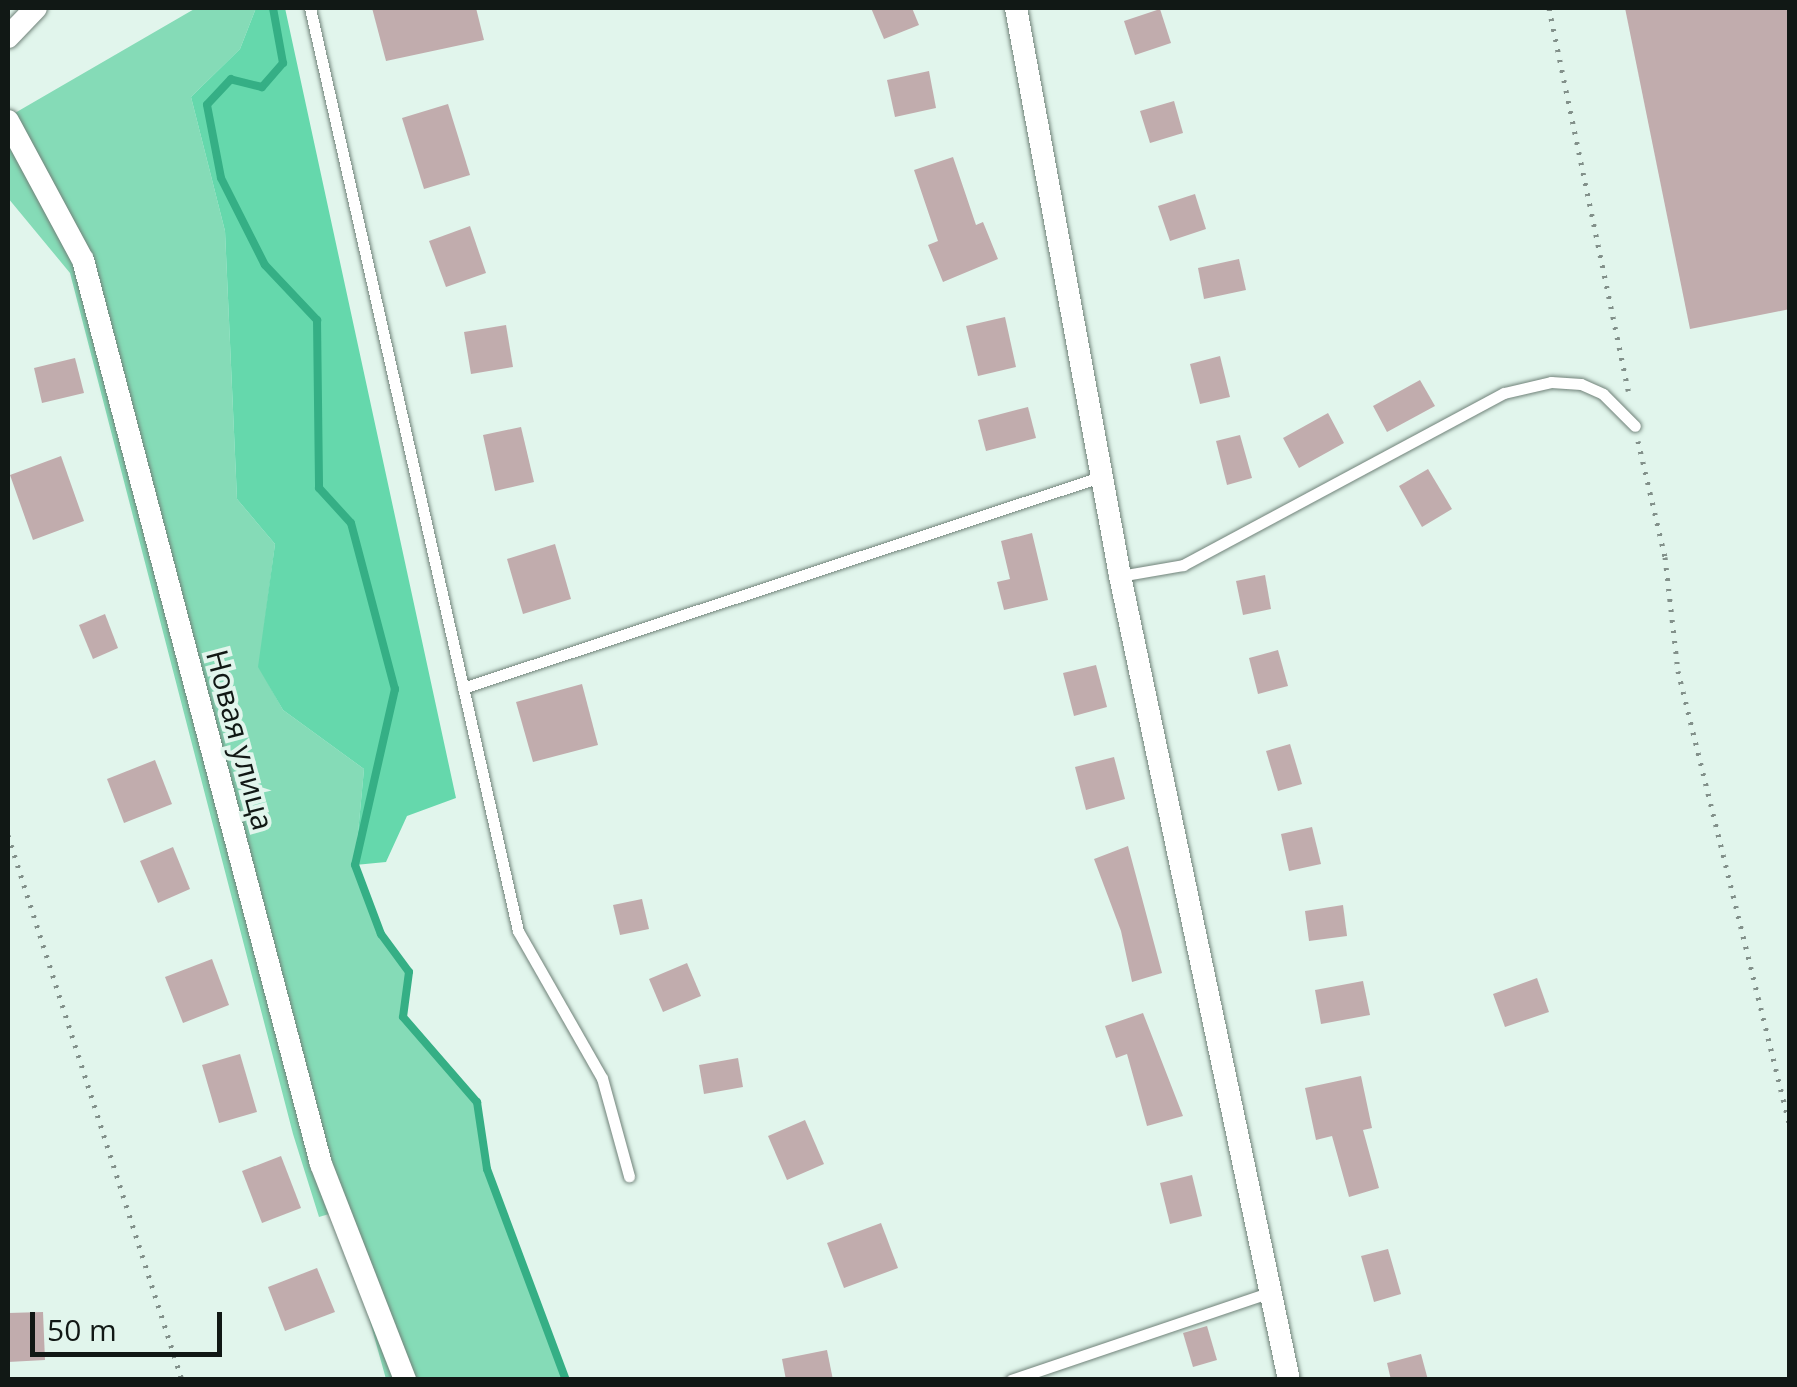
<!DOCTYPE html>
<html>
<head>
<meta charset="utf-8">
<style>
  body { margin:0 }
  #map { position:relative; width:1797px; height:1387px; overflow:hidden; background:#e1f5ec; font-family:"Open Sans",sans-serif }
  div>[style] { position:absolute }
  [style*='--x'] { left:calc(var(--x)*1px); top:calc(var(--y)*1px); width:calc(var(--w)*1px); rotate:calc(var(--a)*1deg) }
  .green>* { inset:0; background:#85dbb7 }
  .forest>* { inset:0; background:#65d8ac }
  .stream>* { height:8px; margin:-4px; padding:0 4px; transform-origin:4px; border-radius:4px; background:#35af85 }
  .building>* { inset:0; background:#c1acad }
  .path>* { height:5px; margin-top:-2.5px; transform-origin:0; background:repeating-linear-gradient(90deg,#82908a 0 2.5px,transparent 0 10.5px) }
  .roads { filter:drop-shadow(0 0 2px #708279) drop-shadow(0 0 2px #708279) }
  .service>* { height:11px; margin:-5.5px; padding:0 5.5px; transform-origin:5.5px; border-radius:5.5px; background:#fff }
  .minor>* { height:22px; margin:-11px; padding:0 11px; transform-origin:11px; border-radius:11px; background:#fff }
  span { translate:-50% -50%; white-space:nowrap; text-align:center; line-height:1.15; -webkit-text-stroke:8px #e1f5ec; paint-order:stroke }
  .street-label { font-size:30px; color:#111815 }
  .frame { position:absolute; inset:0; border:10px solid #111815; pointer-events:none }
  .scale { position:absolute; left:30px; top:1312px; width:192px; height:45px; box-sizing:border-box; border:5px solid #111815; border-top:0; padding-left:12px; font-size:30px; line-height:35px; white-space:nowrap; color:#111815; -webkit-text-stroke:8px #e1f5ec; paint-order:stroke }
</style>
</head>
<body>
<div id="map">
  <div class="green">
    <i style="clip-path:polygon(196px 8px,256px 8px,240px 49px,191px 97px,225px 231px,237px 499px,275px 544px,259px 667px,283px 710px,364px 769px,355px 865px,381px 934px,409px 972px,403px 1017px,477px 1102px,487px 1169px,566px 1379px,386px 1379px,339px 1211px,319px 1217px,293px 1134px,70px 273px,8px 198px,8px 117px)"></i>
  </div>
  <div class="forest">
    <i style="clip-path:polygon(256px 8px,285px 8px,456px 798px,407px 816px,386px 862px,355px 865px,364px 769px,283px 710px,258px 667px,275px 544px,237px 499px,225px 231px,191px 97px,240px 49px)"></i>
  </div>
  <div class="stream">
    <i style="--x:273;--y:8;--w:56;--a:79.7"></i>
    <i style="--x:283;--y:63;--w:32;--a:131"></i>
    <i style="--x:262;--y:87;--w:32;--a:-166"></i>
    <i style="--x:231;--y:79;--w:35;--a:133"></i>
    <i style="--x:207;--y:105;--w:74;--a:79.1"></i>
    <i style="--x:221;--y:178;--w:97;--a:63.2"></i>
    <i style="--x:265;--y:265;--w:76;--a:46.6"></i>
    <i style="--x:317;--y:320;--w:168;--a:89.3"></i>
    <i style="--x:319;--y:488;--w:47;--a:47.6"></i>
    <i style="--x:351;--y:523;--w:172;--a:75.2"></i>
    <i style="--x:395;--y:689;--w:180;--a:102.8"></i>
    <i style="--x:355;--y:865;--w:74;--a:69.4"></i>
    <i style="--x:381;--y:934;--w:47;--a:53.6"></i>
    <i style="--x:409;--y:972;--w:45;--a:97.6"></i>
    <i style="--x:403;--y:1017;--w:113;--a:49"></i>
    <i style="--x:477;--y:1102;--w:68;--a:81.5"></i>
    <i style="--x:487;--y:1169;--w:225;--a:69.5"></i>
  </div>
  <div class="building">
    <i style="clip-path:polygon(372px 8px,476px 8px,484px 40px,386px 61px)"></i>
    <i style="clip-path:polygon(871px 8px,912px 8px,919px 25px,884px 39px)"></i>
    <i style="clip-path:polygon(1625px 8px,1790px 8px,1790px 309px,1690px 329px)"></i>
    <i style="clip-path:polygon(1160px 9px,1171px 43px,1135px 55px,1124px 21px)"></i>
    <i style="clip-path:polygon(929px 71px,936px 108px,895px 117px,887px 80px)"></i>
    <i style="clip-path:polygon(1174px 101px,1183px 133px,1150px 143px,1140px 111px)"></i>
    <i style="clip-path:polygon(448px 104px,470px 175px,424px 189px,402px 118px)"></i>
    <i style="clip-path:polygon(953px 157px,976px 225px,983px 222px,998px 259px,943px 282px,928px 245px,938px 241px,914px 170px)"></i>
    <i style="clip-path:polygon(1195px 194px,1206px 229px,1170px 241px,1158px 206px)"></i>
    <i style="clip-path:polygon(470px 226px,486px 273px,446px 287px,429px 241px)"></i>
    <i style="clip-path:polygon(1239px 259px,1246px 290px,1204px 299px,1198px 268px)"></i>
    <i style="clip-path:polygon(1005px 317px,1016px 367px,978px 376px,966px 326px)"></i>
    <i style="clip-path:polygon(506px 325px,513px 367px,471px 374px,464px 332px)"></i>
    <i style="clip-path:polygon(1220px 356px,1230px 397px,1200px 404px,1190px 364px)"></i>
    <i style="clip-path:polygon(75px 358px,84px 393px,42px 403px,34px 368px)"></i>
    <i style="clip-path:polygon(1420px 380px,1435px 406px,1387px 432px,1373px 406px)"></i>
    <i style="clip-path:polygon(1028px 407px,1036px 438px,986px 451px,978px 420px)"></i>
    <i style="clip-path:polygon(1328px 413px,1344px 443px,1299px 468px,1283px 438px)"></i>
    <i style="clip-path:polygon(521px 427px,534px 482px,495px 491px,483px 435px)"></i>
    <i style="clip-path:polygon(1240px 435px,1252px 478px,1227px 485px,1216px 441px)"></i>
    <i style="clip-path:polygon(61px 456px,84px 521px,33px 540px,10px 475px)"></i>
    <i style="clip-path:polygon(1428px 469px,1452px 509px,1422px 527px,1399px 486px)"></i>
    <i style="clip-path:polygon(1032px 533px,1048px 600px,1004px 610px,997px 582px,1010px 579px,1001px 541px)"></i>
    <i style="clip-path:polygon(555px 544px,571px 599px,523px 614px,507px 559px)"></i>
    <i style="clip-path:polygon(1265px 575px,1271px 609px,1243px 615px,1236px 581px)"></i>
    <i style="clip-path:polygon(105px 614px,118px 648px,93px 659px,79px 625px)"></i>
    <i style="clip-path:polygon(1278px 650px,1288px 686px,1258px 694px,1249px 658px)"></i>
    <i style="clip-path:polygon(1096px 665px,1107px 707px,1074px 716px,1063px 673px)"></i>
    <i style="clip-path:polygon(582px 684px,598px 745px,533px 762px,516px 702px)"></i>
    <i style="clip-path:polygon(1290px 744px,1302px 784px,1278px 791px,1266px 751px)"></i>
    <i style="clip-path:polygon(1114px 757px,1125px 799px,1086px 810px,1075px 767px)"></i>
    <i style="clip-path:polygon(155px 760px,172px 804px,124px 823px,107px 779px)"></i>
    <i style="clip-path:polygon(1312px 827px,1321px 864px,1289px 871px,1281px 834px)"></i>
    <i style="clip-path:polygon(1128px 846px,1162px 973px,1132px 982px,1121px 931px,1094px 859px)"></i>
    <i style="clip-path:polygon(173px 847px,190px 889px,158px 903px,140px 861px)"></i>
    <i style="clip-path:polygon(642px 899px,649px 929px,620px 935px,613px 905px)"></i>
    <i style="clip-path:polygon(1343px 905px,1347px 936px,1309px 941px,1305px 911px)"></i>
    <i style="clip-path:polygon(212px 959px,229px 1005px,183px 1023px,165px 977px)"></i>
    <i style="clip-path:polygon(687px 963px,701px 996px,663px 1012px,649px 979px)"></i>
    <i style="clip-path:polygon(1537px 978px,1549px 1012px,1505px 1027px,1493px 994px)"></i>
    <i style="clip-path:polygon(1363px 981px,1370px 1015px,1321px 1024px,1315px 990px)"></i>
    <i style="clip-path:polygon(1143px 1013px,1183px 1116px,1147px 1126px,1127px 1054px,1116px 1058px,1105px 1026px)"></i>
    <i style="clip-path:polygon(240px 1054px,257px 1112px,219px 1123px,202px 1065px)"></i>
    <i style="clip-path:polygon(738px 1058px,743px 1087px,704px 1094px,699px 1065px)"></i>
    <i style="clip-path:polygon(1361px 1076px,1372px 1128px,1363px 1130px,1379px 1188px,1349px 1197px,1332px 1136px,1316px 1140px,1305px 1088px)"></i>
    <i style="clip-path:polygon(805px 1120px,824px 1164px,787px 1180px,768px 1136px)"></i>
    <i style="clip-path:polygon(281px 1156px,301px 1208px,262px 1223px,242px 1171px)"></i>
    <i style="clip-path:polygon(1192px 1175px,1202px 1216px,1170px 1224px,1160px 1183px)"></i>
    <i style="clip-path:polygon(881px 1223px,898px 1268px,844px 1288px,827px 1243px)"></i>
    <i style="clip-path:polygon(1388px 1249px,1401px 1294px,1374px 1302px,1361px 1256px)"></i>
    <i style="clip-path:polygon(317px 1268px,335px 1312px,285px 1331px,268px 1287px)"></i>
    <i style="clip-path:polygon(43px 1312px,45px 1360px,8px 1362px,8px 1313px)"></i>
    <i style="clip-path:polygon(1207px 1326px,1217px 1360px,1193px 1367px,1183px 1333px)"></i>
    <i style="clip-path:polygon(827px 1350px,833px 1380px,786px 1380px,782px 1359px)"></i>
    <i style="clip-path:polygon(1421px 1354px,1428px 1380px,1391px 1380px,1387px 1363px)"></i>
  </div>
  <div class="path">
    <i style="--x:1549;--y:8;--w:391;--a:78.3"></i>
    <i style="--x:1638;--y:441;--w:119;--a:76.9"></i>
    <i style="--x:1665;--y:557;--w:115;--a:83.5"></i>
    <i style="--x:1678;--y:671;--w:469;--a:76.2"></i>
    <i style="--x:8;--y:835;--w:572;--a:72.29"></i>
  </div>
  <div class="roads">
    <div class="service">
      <i style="--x:310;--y:8;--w:946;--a:77.3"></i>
      <i style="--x:518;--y:931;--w:169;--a:60.3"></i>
      <i style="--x:602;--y:1078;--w:102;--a:74.6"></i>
      <i style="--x:1120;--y:576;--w:64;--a:-9.9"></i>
      <i style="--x:1183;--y:565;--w:364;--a:-28.2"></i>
      <i style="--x:1504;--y:393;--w:48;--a:-13.2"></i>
      <i style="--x:1551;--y:382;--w:30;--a:4"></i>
      <i style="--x:1581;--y:384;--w:24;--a:24"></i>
      <i style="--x:1603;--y:394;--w:45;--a:45"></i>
      <i style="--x:463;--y:688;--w:674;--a:-18.33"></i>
      <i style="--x:1011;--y:1380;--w:274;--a:-18.7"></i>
    </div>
    <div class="minor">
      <i style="--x:1016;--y:8;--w:577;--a:79.62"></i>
      <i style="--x:1120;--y:576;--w:822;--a:78.13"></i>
      <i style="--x:8;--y:37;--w:40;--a:-46"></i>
      <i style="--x:8;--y:121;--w:158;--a:61.7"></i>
      <i style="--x:83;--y:260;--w:935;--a:75.25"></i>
      <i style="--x:321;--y:1164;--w:232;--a:68.7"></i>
    </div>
  </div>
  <div class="street-label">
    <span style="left:240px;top:740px;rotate:75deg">Новая улица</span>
  </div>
  <div class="frame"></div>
  <div class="scale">50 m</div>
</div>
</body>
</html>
